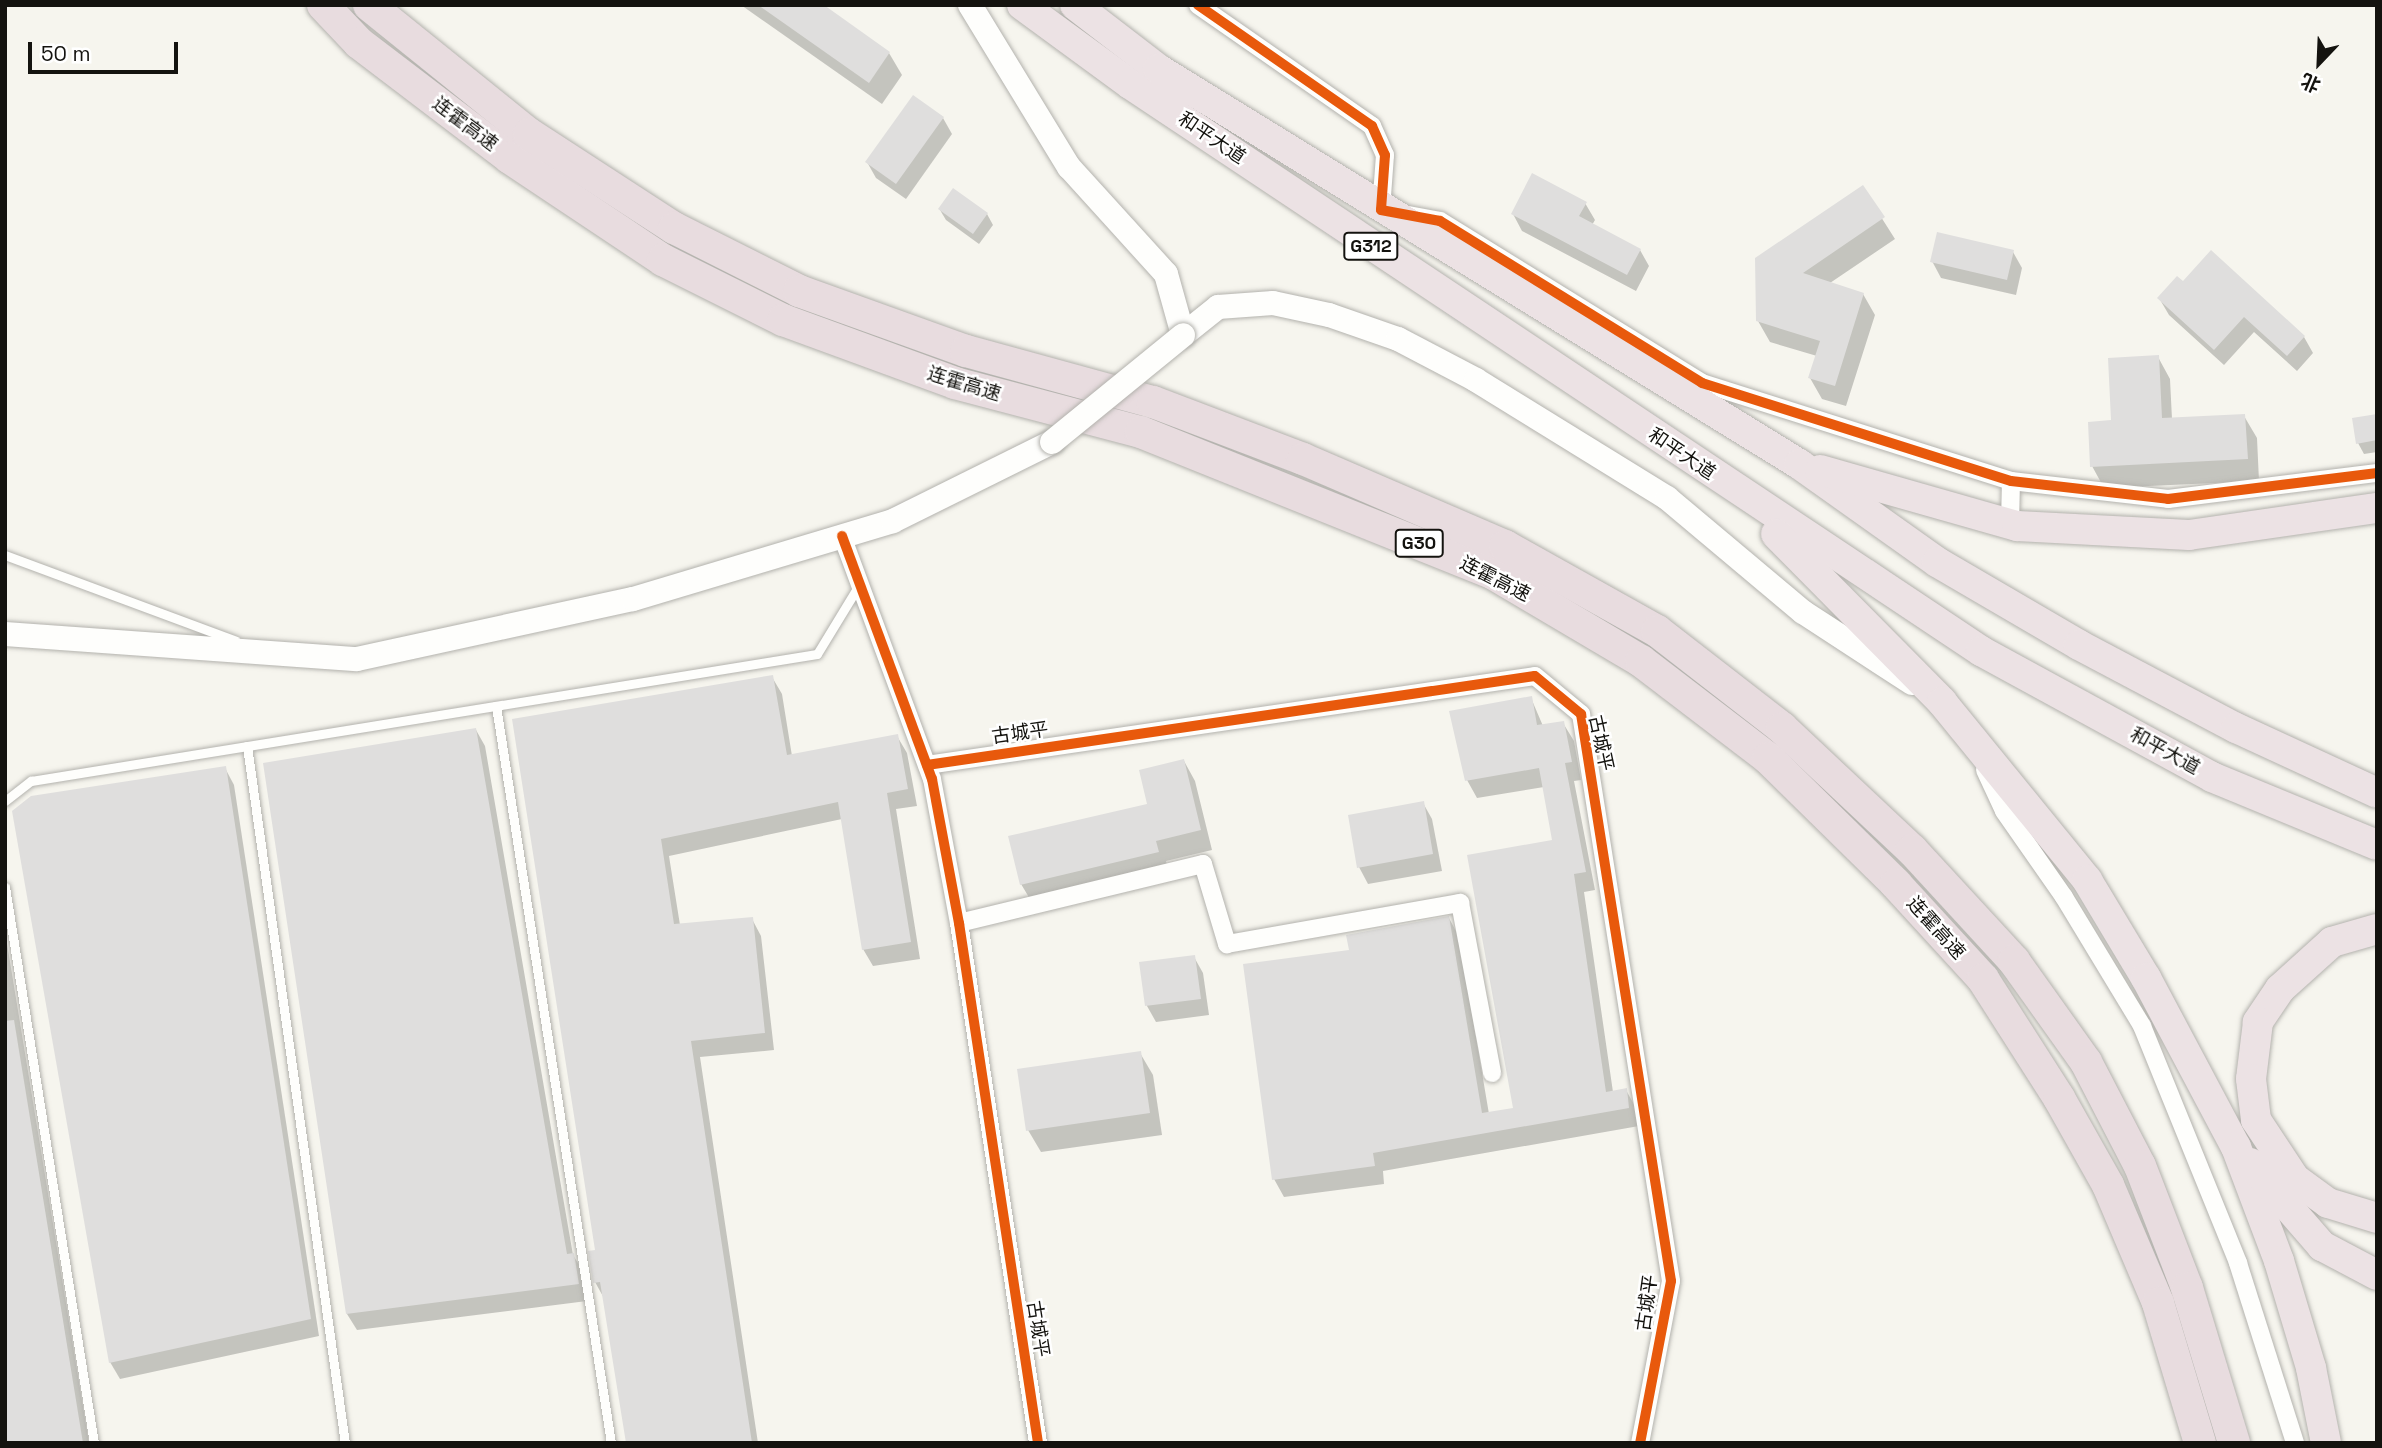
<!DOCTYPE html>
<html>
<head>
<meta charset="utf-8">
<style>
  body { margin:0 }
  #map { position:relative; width:2382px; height:1448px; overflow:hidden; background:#f6f5ee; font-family:"Space Grotesk","Noto Sans SC",sans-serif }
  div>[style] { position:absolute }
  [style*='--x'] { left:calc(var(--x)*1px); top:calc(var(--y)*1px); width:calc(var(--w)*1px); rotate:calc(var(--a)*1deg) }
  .shadow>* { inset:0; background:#0003 }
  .building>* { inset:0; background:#dfdedd }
  .roads { filter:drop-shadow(0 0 2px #b3b2ad) drop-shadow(0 0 2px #b3b2ad) }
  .service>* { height:9px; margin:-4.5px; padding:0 4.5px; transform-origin:4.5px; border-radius:4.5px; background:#fefefc }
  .minor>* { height:18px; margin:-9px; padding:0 9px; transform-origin:9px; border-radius:9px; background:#fefefc }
  .secondary>* { height:24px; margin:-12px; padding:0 12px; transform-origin:12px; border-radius:12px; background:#fefefc }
  .trunk>* { height:30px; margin:-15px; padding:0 15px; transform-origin:15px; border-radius:15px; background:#ece2e4 }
  .motorway>* { height:32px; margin:-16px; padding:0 16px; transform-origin:16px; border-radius:16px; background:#e8dcdf }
  .bridges { filter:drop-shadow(0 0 2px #b3b2ad) drop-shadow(0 0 2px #b3b2ad) }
  .secondary-bridge>* { height:24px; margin:-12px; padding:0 12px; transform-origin:12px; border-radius:12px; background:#fefefc }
  .cycleway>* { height:10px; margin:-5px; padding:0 5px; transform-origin:5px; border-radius:5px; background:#e8590c }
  span { translate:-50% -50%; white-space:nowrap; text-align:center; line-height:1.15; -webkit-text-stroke:5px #fff; paint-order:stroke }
  .shield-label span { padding:2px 5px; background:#fff; border:2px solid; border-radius:5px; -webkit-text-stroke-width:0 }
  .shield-label { font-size:18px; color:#14130f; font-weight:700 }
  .street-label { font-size:19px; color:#14130f }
  .frame { position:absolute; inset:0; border:7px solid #14130f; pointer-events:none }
  .north { position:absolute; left:2284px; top:28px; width:70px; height:70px; -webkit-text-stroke:5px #fff; paint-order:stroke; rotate:203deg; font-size:19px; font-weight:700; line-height:28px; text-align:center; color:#14130f }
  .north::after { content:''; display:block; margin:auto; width:24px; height:32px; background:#14130f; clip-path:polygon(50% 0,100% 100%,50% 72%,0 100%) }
  .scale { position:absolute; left:28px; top:42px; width:150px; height:32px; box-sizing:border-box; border:4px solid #14130f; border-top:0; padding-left:9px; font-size:21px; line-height:24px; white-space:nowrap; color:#14130f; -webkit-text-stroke:5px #fff; paint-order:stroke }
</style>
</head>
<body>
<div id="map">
  <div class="shadow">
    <i style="clip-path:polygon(741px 5px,821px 5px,889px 53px,902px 75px,882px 104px)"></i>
    <i style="clip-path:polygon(943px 118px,952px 134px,906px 199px,876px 178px,867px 162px)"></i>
    <i style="clip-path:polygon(1862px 187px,1895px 239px,1830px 283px,1863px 294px,1875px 315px,1846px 406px,1822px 399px,1810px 378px,1817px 356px,1770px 342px,1758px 321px)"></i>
    <i style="clip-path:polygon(1585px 203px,1595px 220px,1592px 225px,1640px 250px,1649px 266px,1636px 291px,1522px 231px,1513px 214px)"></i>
    <i style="clip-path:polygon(940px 210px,987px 214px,993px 225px,979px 244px,946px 220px)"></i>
    <i style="clip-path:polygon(2013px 252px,2022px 268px,2016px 295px,1941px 278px,1932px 261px)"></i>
    <i style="clip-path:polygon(2178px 279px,2304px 337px,2313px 353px,2297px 371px,2254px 332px,2224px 365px,2169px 315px,2159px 298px)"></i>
    <i style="clip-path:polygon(2158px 357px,2170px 379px,2172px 419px,2244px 416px,2257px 438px,2259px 481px,2104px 488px,2092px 466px,2112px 422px)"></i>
    <i style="clip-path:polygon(2377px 416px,2377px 452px,2364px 454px,2358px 443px)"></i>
    <i style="clip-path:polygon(772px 677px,782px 694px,792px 756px,897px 736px,907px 753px,917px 806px,896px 809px,920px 959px,873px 966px,863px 949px,842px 819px,669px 856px,680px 925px,752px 919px,761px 936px,774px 1050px,700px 1057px,758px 1443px,627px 1443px,605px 1300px,595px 1282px,597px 1251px,514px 721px)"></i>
    <i style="clip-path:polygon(1531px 698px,1543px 726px,1563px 723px,1574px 741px,1581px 780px,1574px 781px,1595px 890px,1584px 892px,1613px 1092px,1626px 1090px,1636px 1108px,1639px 1126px,1383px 1171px,1384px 1184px,1284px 1197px,1274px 1179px,1351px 952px,1449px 918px,1459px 937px,1489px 1114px,1515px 1110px,1554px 841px,1544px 787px,1477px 798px,1467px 780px)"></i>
    <i style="clip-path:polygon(476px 730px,485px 746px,573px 1255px,583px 1271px,587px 1301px,357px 1330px,347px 1314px)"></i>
    <i style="clip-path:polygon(1184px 761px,1195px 781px,1212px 850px,1166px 861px,1169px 872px,1033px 904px,1021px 884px,1150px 805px)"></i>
    <i style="clip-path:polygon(225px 768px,234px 785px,319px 1336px,120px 1379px,110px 1362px)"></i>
    <i style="clip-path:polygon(1423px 803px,1432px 819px,1442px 871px,1368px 884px,1359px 867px)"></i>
    <i style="clip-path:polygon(5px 931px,89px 1443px,5px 1443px)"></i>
    <i style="clip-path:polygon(1194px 957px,1203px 973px,1209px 1015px,1156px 1022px,1147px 1006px,1141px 964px)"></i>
    <i style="clip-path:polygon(1140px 1053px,1153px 1075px,1162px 1135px,1041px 1152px,1028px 1130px)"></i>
  </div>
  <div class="building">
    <i style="clip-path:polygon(758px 5px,824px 5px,890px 52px,869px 83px)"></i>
    <i style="clip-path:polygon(913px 95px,944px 117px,896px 184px,865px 162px)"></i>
    <i style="clip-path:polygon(1532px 173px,1587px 202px,1579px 216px,1641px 249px,1627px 275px,1511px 214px)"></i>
    <i style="clip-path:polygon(1863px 185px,1885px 217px,1803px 273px,1864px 293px,1835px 386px,1808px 378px,1820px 341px,1756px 321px,1755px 258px)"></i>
    <i style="clip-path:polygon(953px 188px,988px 213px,973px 234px,938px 209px)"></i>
    <i style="clip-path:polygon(1937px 232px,2014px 250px,2007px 280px,1930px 262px)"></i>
    <i style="clip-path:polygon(2211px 250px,2305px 336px,2287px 356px,2244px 317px,2214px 350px,2157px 298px,2177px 276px,2183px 281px)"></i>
    <i style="clip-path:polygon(2159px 355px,2162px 418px,2245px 414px,2248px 459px,2090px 467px,2088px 422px,2111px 420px,2108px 358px)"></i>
    <i style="clip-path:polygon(2377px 414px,2377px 440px,2356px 444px,2352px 418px)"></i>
    <i style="clip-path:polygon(773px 675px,787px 755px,898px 734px,908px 789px,887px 793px,911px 942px,862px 950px,838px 802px,661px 839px,674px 924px,753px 917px,765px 1033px,691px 1041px,752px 1443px,626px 1443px,600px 1282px,593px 1283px,588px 1251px,595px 1250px,512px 719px)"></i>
    <i style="clip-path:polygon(1532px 696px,1537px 725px,1564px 721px,1572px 762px,1565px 763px,1586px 872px,1574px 874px,1606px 1092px,1627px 1088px,1629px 1108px,1373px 1153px,1375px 1166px,1272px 1180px,1243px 964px,1349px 950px,1346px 935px,1449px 916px,1482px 1113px,1513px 1108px,1467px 855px,1552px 840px,1539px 768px,1465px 781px,1449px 711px)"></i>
    <i style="clip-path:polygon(476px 728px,567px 1254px,574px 1253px,579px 1284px,346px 1314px,263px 763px)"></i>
    <i style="clip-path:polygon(1184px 759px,1201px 830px,1156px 841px,1159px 852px,1020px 885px,1008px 836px,1147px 804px,1139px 770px)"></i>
    <i style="clip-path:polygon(226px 766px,311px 1319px,109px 1363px,12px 811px,31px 796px)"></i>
    <i style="clip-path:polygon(1424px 801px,1433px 854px,1357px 868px,1348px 815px)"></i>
    <i style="clip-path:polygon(1195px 955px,1201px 999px,1145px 1006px,1139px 962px)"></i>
    <i style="clip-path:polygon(14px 1020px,83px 1443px,5px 1443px,5px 1021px)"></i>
    <i style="clip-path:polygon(1141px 1051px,1150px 1113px,1026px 1131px,1017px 1069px)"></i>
  </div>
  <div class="roads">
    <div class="service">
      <i style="--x:5;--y:555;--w:246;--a:20.4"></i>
      <i style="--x:496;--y:706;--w:746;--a:81.13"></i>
      <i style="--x:247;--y:746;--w:704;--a:82"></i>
      <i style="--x:5;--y:801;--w:33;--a:-38"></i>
      <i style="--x:31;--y:781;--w:796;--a:-9.18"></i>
      <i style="--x:817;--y:654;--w:81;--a:-58.7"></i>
      <i style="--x:5;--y:887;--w:563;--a:80.91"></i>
    </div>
    <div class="minor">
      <i style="--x:1198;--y:5;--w:212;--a:34.8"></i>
      <i style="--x:1372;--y:126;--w:32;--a:66"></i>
      <i style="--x:1385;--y:155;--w:55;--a:94.2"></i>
      <i style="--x:1381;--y:210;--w:60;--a:10.6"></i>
      <i style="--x:1440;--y:221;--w:308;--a:31.7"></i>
      <i style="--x:1702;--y:383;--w:324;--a:17.6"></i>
      <i style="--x:2011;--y:481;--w:158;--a:6.5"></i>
      <i style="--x:2168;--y:499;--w:211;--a:-7.1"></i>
      <i style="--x:2010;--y:524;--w:43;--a:-88.7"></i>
      <i style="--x:842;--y:536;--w:259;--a:69.7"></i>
      <i style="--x:932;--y:779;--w:147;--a:79.4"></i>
      <i style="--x:959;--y:923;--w:526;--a:81.36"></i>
      <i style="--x:927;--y:765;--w:614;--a:-8.33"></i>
      <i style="--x:1535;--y:676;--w:60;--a:39.6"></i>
      <i style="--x:1581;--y:714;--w:574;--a:80.98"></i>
      <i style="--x:1671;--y:1281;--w:165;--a:100.8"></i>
      <i style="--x:1985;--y:770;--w:45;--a:65.1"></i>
      <i style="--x:2004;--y:811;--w:105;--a:55.1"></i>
      <i style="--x:2064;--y:897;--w:151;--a:58.8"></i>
      <i style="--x:2142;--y:1026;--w:256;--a:67.9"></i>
      <i style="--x:2238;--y:1263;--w:189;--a:72.4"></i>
      <i style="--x:959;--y:923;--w:251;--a:-13.6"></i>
      <i style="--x:1203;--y:864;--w:84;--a:73.3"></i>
      <i style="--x:1227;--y:944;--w:237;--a:-10"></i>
      <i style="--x:1460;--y:903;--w:173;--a:79.3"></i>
    </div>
    <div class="secondary">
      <i style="--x:970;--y:5;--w:190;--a:58.6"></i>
      <i style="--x:1069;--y:167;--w:144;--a:47.8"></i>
      <i style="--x:1166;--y:274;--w:63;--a:74.4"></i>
      <i style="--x:1183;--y:335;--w:45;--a:-38.7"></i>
      <i style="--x:1218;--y:307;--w:55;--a:-4.2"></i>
      <i style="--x:1273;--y:303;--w:57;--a:12.1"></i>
      <i style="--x:1329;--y:315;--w:73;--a:19.2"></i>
      <i style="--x:1398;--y:339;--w:88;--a:27.7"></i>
      <i style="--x:1476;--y:380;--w:225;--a:31.7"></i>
      <i style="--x:1667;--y:498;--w:177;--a:40"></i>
      <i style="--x:1803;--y:612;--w:130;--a:33.1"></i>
      <i style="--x:5;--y:634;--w:353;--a:4.1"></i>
      <i style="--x:357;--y:659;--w:282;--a:-12.3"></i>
      <i style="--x:633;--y:599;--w:271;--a:-16.7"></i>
      <i style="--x:893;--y:521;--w:178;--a:-26.4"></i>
    </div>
    <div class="trunk">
      <i style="--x:1022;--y:5;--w:134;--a:36.2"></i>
      <i style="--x:1130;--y:84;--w:1023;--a:33.67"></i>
      <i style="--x:1981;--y:651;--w:263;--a:28.6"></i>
      <i style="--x:2212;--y:777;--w:178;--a:22.4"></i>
      <i style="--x:1075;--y:5;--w:105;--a:37.6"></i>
      <i style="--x:1158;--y:69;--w:753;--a:31.64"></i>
      <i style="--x:1799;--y:464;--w:169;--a:35.4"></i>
      <i style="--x:1937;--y:562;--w:164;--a:30.3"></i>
      <i style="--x:2079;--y:645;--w:178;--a:27.9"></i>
      <i style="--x:2236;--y:728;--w:155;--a:24.7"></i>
      <i style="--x:1820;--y:470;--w:205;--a:15.9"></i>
      <i style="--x:2017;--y:526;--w:172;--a:3"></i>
      <i style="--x:2189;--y:535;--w:190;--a:-8.2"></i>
      <i style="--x:1776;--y:534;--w:236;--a:45.3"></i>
      <i style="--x:1942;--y:702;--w:230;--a:50.8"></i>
      <i style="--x:2087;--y:880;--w:114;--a:59"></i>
      <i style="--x:2146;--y:978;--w:191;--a:62"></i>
      <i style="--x:2236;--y:1147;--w:122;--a:69.3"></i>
      <i style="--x:2279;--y:1261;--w:112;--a:73.3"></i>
      <i style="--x:2311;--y:1368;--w:76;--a:78.7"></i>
      <i style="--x:2377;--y:929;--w:47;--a:163.9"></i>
      <i style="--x:2332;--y:942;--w:70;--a:137.9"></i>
      <i style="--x:2280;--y:989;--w:40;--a:124"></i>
      <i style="--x:2258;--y:1022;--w:57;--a:97"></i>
      <i style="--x:2251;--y:1079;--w:41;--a:83"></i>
      <i style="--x:2256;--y:1120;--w:71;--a:56.5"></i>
      <i style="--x:2295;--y:1179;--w:41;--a:36"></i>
      <i style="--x:2328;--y:1203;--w:51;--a:17"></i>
      <i style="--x:2250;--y:1163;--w:110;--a:49.1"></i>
      <i style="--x:2322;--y:1246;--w:62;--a:27.8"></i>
    </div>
    <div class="motorway">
      <i style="--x:323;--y:5;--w:52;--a:46.5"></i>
      <i style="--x:359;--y:43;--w:190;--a:37.3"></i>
      <i style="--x:510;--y:158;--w:184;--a:33.7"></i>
      <i style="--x:663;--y:260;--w:134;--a:26.6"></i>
      <i style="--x:783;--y:320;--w:183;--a:20.1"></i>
      <i style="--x:955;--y:383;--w:192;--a:14.8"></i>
      <i style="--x:1141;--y:432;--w:380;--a:21.9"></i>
      <i style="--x:1494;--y:574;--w:171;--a:30.6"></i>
      <i style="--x:1641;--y:661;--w:160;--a:37.4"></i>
      <i style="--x:1768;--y:758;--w:180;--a:44.5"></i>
      <i style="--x:1896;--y:884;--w:129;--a:47.5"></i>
      <i style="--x:1983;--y:979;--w:141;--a:57.4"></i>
      <i style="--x:2059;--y:1098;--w:100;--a:60.6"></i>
      <i style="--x:2108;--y:1185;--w:128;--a:67"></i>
      <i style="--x:2158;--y:1303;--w:146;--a:73.3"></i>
      <i style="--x:369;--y:5;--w:206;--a:38.9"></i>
      <i style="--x:529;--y:134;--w:173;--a:33"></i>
      <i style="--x:674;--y:228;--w:140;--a:26.7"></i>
      <i style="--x:799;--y:291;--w:177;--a:19.8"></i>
      <i style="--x:966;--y:351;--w:194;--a:15.3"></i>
      <i style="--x:1153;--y:402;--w:160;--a:20.8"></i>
      <i style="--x:1303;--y:459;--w:220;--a:23.3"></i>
      <i style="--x:1505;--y:546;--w:174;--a:29.2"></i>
      <i style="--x:1657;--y:631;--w:158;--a:37.8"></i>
      <i style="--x:1782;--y:728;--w:178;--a:43.2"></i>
      <i style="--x:1912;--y:850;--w:151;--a:47.4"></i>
      <i style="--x:2014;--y:961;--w:124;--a:54.5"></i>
      <i style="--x:2086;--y:1062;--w:117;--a:62.6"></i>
      <i style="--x:2140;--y:1166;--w:131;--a:68.9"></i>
      <i style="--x:2187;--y:1288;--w:162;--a:73.1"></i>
    </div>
  </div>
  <div class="bridges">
    <div class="secondary-bridge">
      <i style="--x:1052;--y:442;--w:169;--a:-39.2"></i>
    </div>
  </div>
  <div class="cycleway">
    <i style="--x:1198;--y:5;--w:212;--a:34.8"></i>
    <i style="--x:1372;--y:126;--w:32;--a:66"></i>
    <i style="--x:1385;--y:155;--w:55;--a:94.2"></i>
    <i style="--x:1381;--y:210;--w:60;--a:10.6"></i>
    <i style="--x:1440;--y:221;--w:308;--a:31.7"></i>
    <i style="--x:1702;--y:383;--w:324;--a:17.6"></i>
    <i style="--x:2011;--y:481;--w:158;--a:6.5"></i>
    <i style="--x:2168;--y:499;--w:211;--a:-7.1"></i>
    <i style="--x:842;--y:536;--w:259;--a:69.7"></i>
    <i style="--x:932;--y:779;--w:147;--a:79.4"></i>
    <i style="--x:959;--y:923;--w:526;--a:81.36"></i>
    <i style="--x:927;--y:765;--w:614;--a:-8.33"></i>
    <i style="--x:1535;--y:676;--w:60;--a:39.6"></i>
    <i style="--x:1581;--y:714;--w:574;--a:80.98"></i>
    <i style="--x:1671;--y:1281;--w:165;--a:100.8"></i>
  </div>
  <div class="shield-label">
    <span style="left:1371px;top:246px">G312</span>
    <span style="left:1419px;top:543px">G30</span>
  </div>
  <div class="street-label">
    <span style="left:465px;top:124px;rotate:37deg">连霍高速</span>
    <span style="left:1212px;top:138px;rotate:34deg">和平大道</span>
    <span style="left:964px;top:384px;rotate:17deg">连霍高速</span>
    <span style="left:1682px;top:454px;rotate:34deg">和平大道</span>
    <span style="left:1495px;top:579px;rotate:27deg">连霍高速</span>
    <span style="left:1020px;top:733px;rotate:-8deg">古城平</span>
    <span style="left:1601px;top:743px;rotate:78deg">古城平</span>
    <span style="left:2165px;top:751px;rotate:29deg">和平大道</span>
    <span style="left:1936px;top:928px;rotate:48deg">连霍高速</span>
    <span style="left:1647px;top:1303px;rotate:-82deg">古城平</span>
    <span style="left:1038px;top:1329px;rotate:81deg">古城平</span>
  </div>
  <div class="frame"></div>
  <div class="north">北</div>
  <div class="scale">50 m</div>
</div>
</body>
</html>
